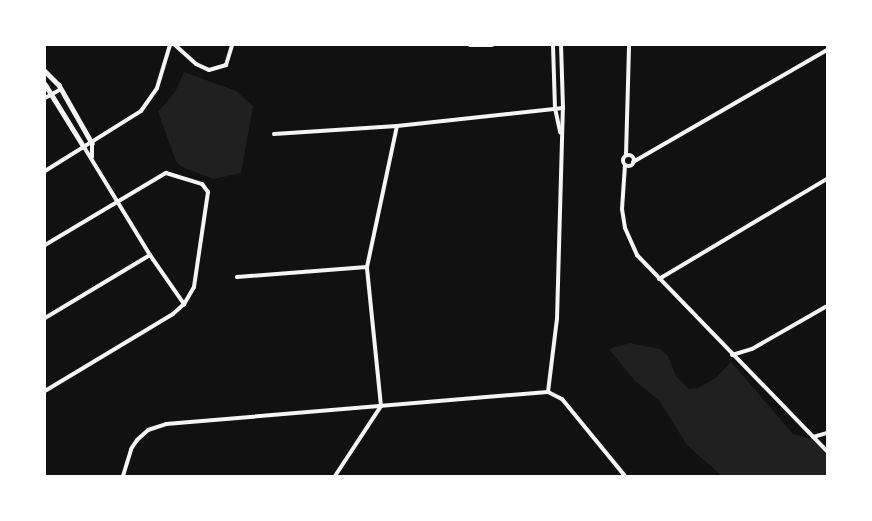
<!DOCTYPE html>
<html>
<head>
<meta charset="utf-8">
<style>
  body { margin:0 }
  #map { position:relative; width:872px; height:521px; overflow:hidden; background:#111; font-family:Inter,sans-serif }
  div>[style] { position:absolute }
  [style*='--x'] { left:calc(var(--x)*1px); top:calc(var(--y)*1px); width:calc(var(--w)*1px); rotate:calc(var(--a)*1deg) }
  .green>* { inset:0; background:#202020 }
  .minor>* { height:4px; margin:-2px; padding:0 2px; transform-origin:2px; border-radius:2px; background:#f5f5f5 }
  .minor>.ring { margin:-2px; padding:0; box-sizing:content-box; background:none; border:4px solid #f5f5f5; border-radius:50% }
  .tertiary>* { height:4.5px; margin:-2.25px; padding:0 2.25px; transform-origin:2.25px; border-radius:2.25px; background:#f5f5f5 }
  span { translate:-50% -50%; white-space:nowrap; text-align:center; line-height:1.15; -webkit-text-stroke:4.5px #fff; paint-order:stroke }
  .frame { position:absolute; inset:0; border:46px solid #fff; pointer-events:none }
</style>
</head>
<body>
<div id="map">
  <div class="green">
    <i style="clip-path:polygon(184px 72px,236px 91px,253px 106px,241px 173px,214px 179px,182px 167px,176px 161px,158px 112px,175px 92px)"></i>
    <i style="clip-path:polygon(630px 343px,660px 349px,668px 356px,676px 376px,689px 389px,698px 388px,717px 377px,731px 362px,793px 434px,815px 440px,827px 453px,827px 476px,722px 476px,687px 445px,659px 400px,635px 381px,609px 349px)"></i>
  </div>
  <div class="minor">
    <i style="--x:175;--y:45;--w:28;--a:42"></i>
    <i style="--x:196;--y:64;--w:14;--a:25"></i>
    <i style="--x:209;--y:70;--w:18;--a:-16"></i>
    <i style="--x:226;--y:65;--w:21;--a:-73"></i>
    <i style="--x:470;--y:45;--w:22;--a:0"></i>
    <i style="--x:553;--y:45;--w:63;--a:88.2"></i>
    <i style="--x:555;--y:108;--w:25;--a:78"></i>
    <i style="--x:45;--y:98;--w:18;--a:-29"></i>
    <i style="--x:274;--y:134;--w:123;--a:-3.7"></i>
    <i style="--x:397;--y:126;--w:167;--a:-6.2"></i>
    <i style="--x:92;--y:143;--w:14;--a:90"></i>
    <i style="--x:84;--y:147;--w:127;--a:58.6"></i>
    <i style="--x:150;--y:255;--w:60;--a:55.2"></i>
    <i class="ring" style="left:622.5px;top:154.5px;width:7px;height:7px"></i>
    <i style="--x:626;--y:155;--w:110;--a:-88.4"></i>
    <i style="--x:633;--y:162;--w:224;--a:-30"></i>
    <i style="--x:625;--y:165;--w:44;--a:93.9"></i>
    <i style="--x:622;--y:209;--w:19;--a:81"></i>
    <i style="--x:625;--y:228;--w:30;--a:66"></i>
    <i style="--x:637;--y:255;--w:273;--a:45.9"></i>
    <i style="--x:45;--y:171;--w:113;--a:-32"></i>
    <i style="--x:141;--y:111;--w:28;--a:-55"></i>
    <i style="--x:157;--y:88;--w:45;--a:-73.2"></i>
    <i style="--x:45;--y:245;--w:141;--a:-30.8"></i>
    <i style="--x:166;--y:173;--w:38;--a:17"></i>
    <i style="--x:202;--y:184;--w:10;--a:53"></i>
    <i style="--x:208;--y:192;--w:96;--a:98.4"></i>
    <i style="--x:194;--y:287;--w:20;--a:120"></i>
    <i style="--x:184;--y:304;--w:15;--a:138"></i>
    <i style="--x:173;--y:314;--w:149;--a:149"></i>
    <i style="--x:237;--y:277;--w:130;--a:-4.4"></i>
    <i style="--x:659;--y:279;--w:196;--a:-30.8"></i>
    <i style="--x:45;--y:318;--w:122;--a:-31"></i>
    <i style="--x:732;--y:355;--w:21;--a:-17"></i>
    <i style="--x:752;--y:349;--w:86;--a:-29.8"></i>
    <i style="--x:548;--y:392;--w:74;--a:-83"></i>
    <i style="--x:557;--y:319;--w:211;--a:-88.4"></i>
    <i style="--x:563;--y:108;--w:63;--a:-91.8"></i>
    <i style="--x:548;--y:392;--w:16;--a:27"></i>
    <i style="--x:562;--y:399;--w:99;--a:50.7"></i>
    <i style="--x:813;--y:437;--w:15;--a:-16"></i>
    <i style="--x:123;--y:476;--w:28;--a:-73"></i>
    <i style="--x:131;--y:449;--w:11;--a:-56"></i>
    <i style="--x:137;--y:440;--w:15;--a:-42"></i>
    <i style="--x:148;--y:430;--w:19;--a:-18"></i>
    <i style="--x:166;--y:424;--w:383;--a:-4.8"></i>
    <i style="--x:335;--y:476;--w:84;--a:-56.7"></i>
    <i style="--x:381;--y:406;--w:140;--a:-95.8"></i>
    <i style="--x:367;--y:267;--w:144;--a:-78"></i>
  </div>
  <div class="tertiary">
    <i style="--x:45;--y:71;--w:20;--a:45"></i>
    <i style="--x:59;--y:85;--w:67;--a:60.4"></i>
    <i style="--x:45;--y:84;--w:74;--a:58.2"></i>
  </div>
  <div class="frame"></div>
</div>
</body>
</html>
